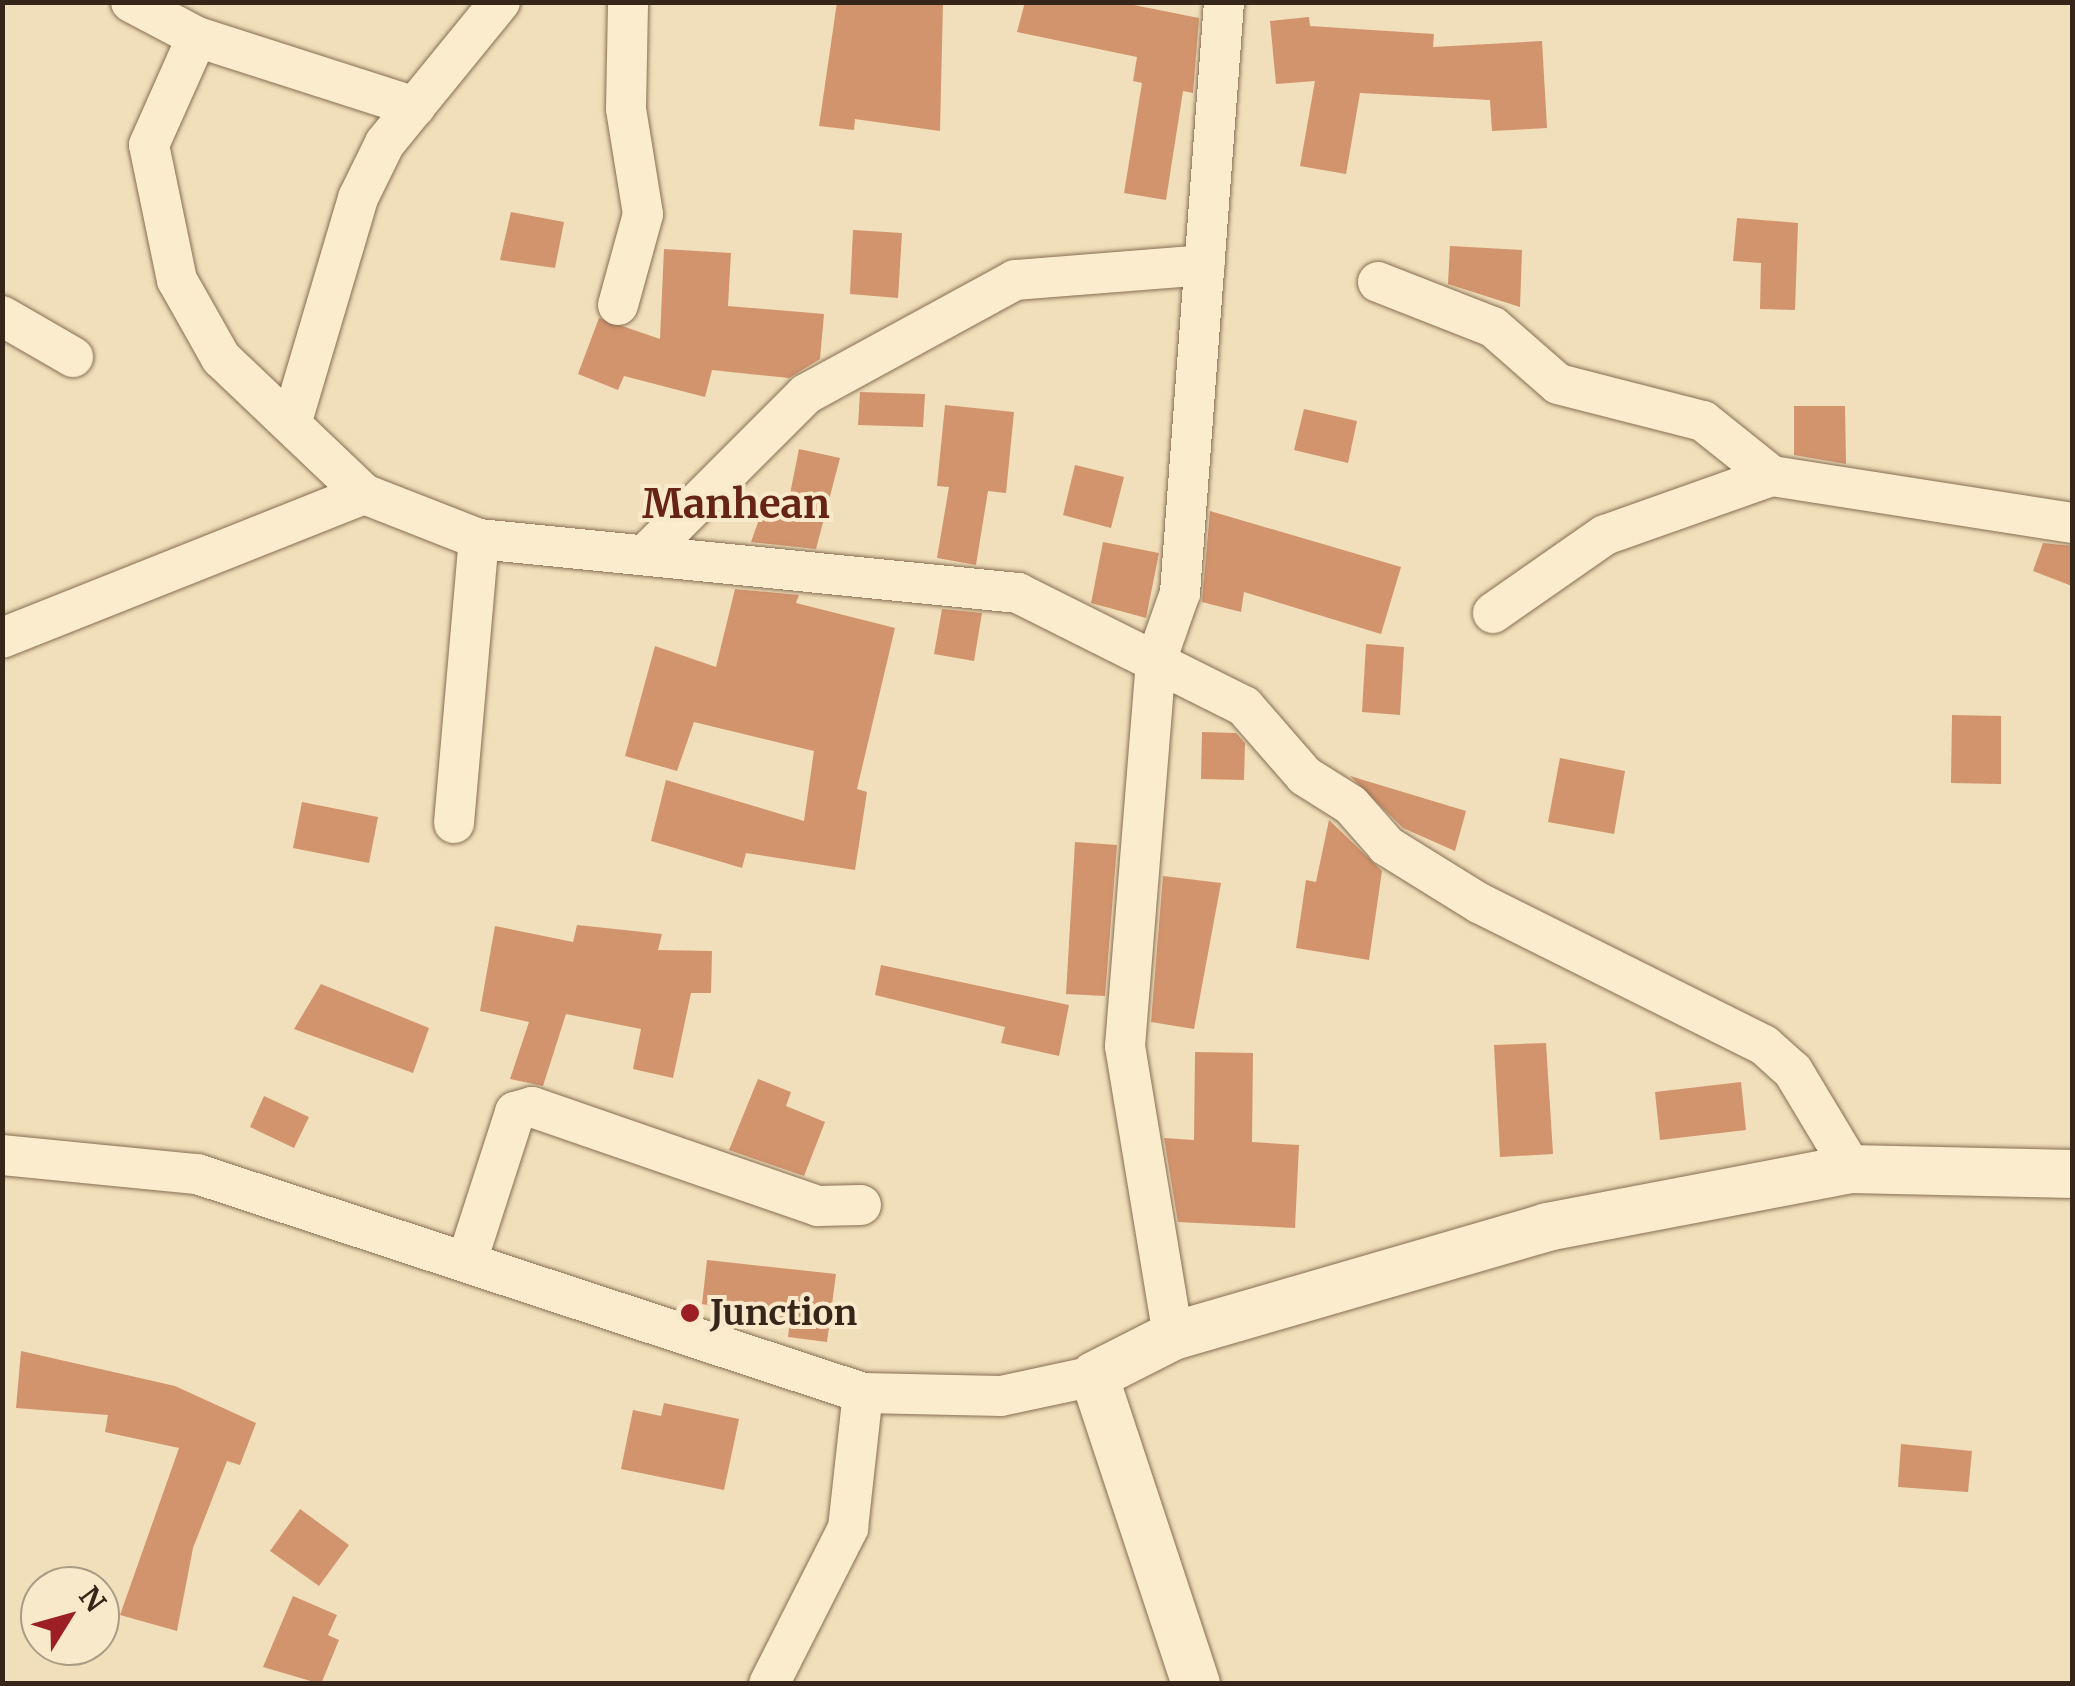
<!DOCTYPE html>
<html>
<head>
<meta charset="utf-8">
<style>
  body { margin:0 }
  #map { position:relative; width:2075px; height:1686px; overflow:hidden; background:#f0dfba; font-family:Merriweather,serif }
  div>[style] { position:absolute }
  [style*='--x'] { left:calc(var(--x)*1px); top:calc(var(--y)*1px); width:calc(var(--w)*1px); rotate:calc(var(--a)*1deg) }
  .building>* { inset:0; background:#d2946d }
  .roads { filter:drop-shadow(0 0 2px #886e53) drop-shadow(0 0 2px #886e53) }
  .minor>* { height:40px; margin:-20px; padding:0 20px; transform-origin:20px; border-radius:20px; background:#fbeccd }
  .tertiary>* { height:48px; margin:-24px; padding:0 24px; transform-origin:24px; border-radius:24px; background:#fbeccd }
  .dots>* { width:28px; height:28px; translate:-50% -50%; box-sizing:border-box; border:5px solid #f7e9ca; border-radius:50% }
  span { translate:-50% -50%; white-space:nowrap; text-align:center; line-height:1.15; -webkit-text-stroke:8px #f7e9ca; paint-order:stroke }
  .poi-label { font-size:35px; color:#36261a; font-weight:700 }
  .left { translate:0 -50%; text-align:left }
  .quarter-label { font-size:40px; color:#652416; font-weight:700 }
  .frame { position:absolute; inset:0; border:5px solid #36261a; pointer-events:none }
  .north { position:absolute; left:20px; top:1566px; width:100px; height:100px; box-sizing:border-box; background:#f7e9ca; border:2px solid #aa9b84; border-radius:50%; rotate:53deg; font-size:28px; font-weight:700; line-height:40px; text-align:center; color:#36261a }
  .north::after { content:''; display:block; margin:auto; width:35px; height:45px; background:#9b1f24; clip-path:polygon(50% 0,100% 100%,50% 72%,0 100%) }
</style>
</head>
<body>
<div id="map">
  <div class="building">
    <i style="clip-path:polygon(837px 2px,943px 2px,940px 131px,855px 119px,854px 130px,819px 126px)"></i>
    <i style="clip-path:polygon(1025px 2px,1119px 2px,1199px 18px,1193px 93px,1183px 91px,1166px 200px,1124px 193px,1142px 83px,1133px 81px,1137px 57px,1017px 32px)"></i>
    <i style="clip-path:polygon(1309px 17px,1310px 26px,1434px 34px,1433px 47px,1542px 41px,1547px 128px,1492px 131px,1490px 100px,1360px 93px,1346px 174px,1300px 166px,1315px 81px,1276px 84px,1270px 21px)"></i>
    <i style="clip-path:polygon(511px 212px,564px 222px,555px 268px,500px 260px)"></i>
    <i style="clip-path:polygon(1737px 218px,1798px 223px,1795px 310px,1760px 309px,1761px 263px,1733px 261px)"></i>
    <i style="clip-path:polygon(853px 230px,902px 233px,898px 298px,850px 294px)"></i>
    <i style="clip-path:polygon(1450px 246px,1522px 250px,1520px 307px,1448px 284px)"></i>
    <i style="clip-path:polygon(664px 249px,731px 253px,728px 306px,824px 314px,820px 359px,789px 378px,712px 370px,705px 397px,624px 376px,618px 390px,578px 374px,599px 318px,660px 339px)"></i>
    <i style="clip-path:polygon(860px 392px,925px 394px,923px 427px,858px 425px)"></i>
    <i style="clip-path:polygon(945px 405px,1014px 412px,1006px 493px,988px 491px,976px 565px,937px 558px,949px 487px,937px 486px)"></i>
    <i style="clip-path:polygon(1794px 406px,1845px 406px,1846px 464px,1794px 455px)"></i>
    <i style="clip-path:polygon(1304px 409px,1357px 421px,1348px 463px,1294px 450px)"></i>
    <i style="clip-path:polygon(799px 449px,840px 458px,816px 549px,751px 542px,762px 511px,785px 519px)"></i>
    <i style="clip-path:polygon(1075px 465px,1124px 477px,1111px 528px,1063px 515px)"></i>
    <i style="clip-path:polygon(1210px 511px,1401px 567px,1381px 634px,1244px 592px,1241px 612px,1202px 602px)"></i>
    <i style="clip-path:polygon(1103px 542px,1159px 553px,1146px 618px,1091px 603px)"></i>
    <i style="clip-path:polygon(2043px 543px,2072px 546px,2072px 586px,2033px 571px)"></i>
    <i style="clip-path:polygon(735px 589px,799px 595px,796px 603px,895px 628px,857px 789px,867px 792px,855px 870px,746px 853px,742px 868px,651px 841px,666px 780px,804px 821px,814px 751px,694px 722px,677px 771px,625px 756px,655px 646px,716px 667px)"></i>
    <i style="clip-path:polygon(942px 609px,982px 613px,974px 661px,934px 654px)"></i>
    <i style="clip-path:polygon(1366px 644px,1404px 647px,1400px 715px,1362px 712px)"></i>
    <i style="clip-path:polygon(1952px 715px,2001px 716px,2001px 784px,1951px 783px)"></i>
    <i style="clip-path:polygon(1202px 732px,1236px 733px,1245px 743px,1244px 780px,1201px 779px)"></i>
    <i style="clip-path:polygon(1560px 758px,1625px 771px,1614px 834px,1548px 822px)"></i>
    <i style="clip-path:polygon(1350px 776px,1466px 811px,1455px 851px,1403px 828px)"></i>
    <i style="clip-path:polygon(302px 802px,378px 817px,369px 863px,293px 848px)"></i>
    <i style="clip-path:polygon(1329px 820px,1382px 871px,1369px 960px,1296px 948px,1306px 880px,1316px 882px)"></i>
    <i style="clip-path:polygon(1075px 842px,1117px 845px,1105px 996px,1066px 994px)"></i>
    <i style="clip-path:polygon(1163px 876px,1221px 883px,1194px 1029px,1151px 1022px)"></i>
    <i style="clip-path:polygon(577px 925px,662px 934px,658px 950px,712px 951px,711px 993px,691px 993px,673px 1078px,633px 1069px,641px 1029px,566px 1014px,543px 1086px,510px 1079px,529px 1022px,480px 1011px,495px 926px,573px 942px)"></i>
    <i style="clip-path:polygon(881px 965px,1069px 1005px,1059px 1056px,1001px 1043px,1005px 1027px,875px 995px)"></i>
    <i style="clip-path:polygon(321px 984px,429px 1028px,413px 1073px,294px 1029px)"></i>
    <i style="clip-path:polygon(1546px 1043px,1553px 1154px,1500px 1157px,1494px 1045px)"></i>
    <i style="clip-path:polygon(1195px 1052px,1253px 1053px,1252px 1142px,1299px 1145px,1295px 1228px,1178px 1222px,1164px 1138px,1194px 1140px)"></i>
    <i style="clip-path:polygon(758px 1079px,791px 1092px,786px 1106px,825px 1122px,804px 1176px,729px 1150px)"></i>
    <i style="clip-path:polygon(1741px 1082px,1746px 1130px,1660px 1140px,1655px 1092px)"></i>
    <i style="clip-path:polygon(264px 1096px,309px 1117px,294px 1148px,250px 1127px)"></i>
    <i style="clip-path:polygon(707px 1260px,836px 1274px,827px 1342px,788px 1337px,790px 1319px,702px 1304px)"></i>
    <i style="clip-path:polygon(21px 1351px,175px 1386px,256px 1423px,240px 1465px,227px 1461px,193px 1548px,177px 1631px,120px 1615px,179px 1448px,105px 1432px,108px 1415px,16px 1408px)"></i>
    <i style="clip-path:polygon(664px 1403px,739px 1419px,724px 1490px,621px 1469px,633px 1410px,661px 1416px)"></i>
    <i style="clip-path:polygon(1901px 1444px,1972px 1451px,1968px 1492px,1898px 1487px)"></i>
    <i style="clip-path:polygon(300px 1509px,349px 1545px,319px 1586px,270px 1551px)"></i>
    <i style="clip-path:polygon(293px 1596px,337px 1615px,328px 1635px,339px 1640px,321px 1684px,263px 1667px)"></i>
  </div>
  <div class="roads">
    <div class="minor">
      <i style="--x:131;--y:2;--w:75;--a:27.9"></i>
      <i style="--x:197;--y:37;--w:118;--a:114"></i>
      <i style="--x:149;--y:145;--w:138;--a:78.3"></i>
      <i style="--x:177;--y:280;--w:90;--a:60.6"></i>
      <i style="--x:221;--y:358;--w:197;--a:43.6"></i>
      <i style="--x:364;--y:494;--w:123;--a:21.4"></i>
      <i style="--x:479;--y:539;--w:542;--a:5.72"></i>
      <i style="--x:1018;--y:593;--w:253;--a:26.6"></i>
      <i style="--x:1244;--y:706;--w:93;--a:48.9"></i>
      <i style="--x:1305;--y:776;--w:54;--a:32.2"></i>
      <i style="--x:1351;--y:805;--w:55;--a:48.7"></i>
      <i style="--x:1387;--y:846;--w:108;--a:31.8"></i>
      <i style="--x:1479;--y:903;--w:318;--a:26.5"></i>
      <i style="--x:1764;--y:1045;--w:39;--a:42"></i>
      <i style="--x:1793;--y:1071;--w:114;--a:59"></i>
      <i style="--x:197;--y:37;--w:229;--a:17.8"></i>
      <i style="--x:1378;--y:282;--w:123;--a:21.4"></i>
      <i style="--x:1493;--y:327;--w:86;--a:41.2"></i>
      <i style="--x:1558;--y:384;--w:150;--a:14.3"></i>
      <i style="--x:1703;--y:421;--w:88;--a:38.6"></i>
      <i style="--x:618;--y:305;--w:94;--a:-74.6"></i>
      <i style="--x:643;--y:214;--w:106;--a:-99.2"></i>
      <i style="--x:626;--y:109;--w:107;--a:-88.9"></i>
      <i style="--x:2;--y:316;--w:82;--a:30"></i>
      <i style="--x:292;--y:421;--w:233;--a:-73.5"></i>
      <i style="--x:358;--y:198;--w:61;--a:-63.9"></i>
      <i style="--x:385;--y:143;--w:182;--a:-50.8"></i>
      <i style="--x:647;--y:553;--w:225;--a:-45"></i>
      <i style="--x:806;--y:394;--w:238;--a:-28.6"></i>
      <i style="--x:1015;--y:280;--w:190;--a:-4.5"></i>
      <i style="--x:1493;--y:613;--w:136;--a:-34.9"></i>
      <i style="--x:1605;--y:535;--w:177;--a:-19.5"></i>
      <i style="--x:1772;--y:476;--w:304;--a:8.9"></i>
      <i style="--x:2;--y:638;--w:390;--a:-21.7"></i>
      <i style="--x:454;--y:823;--w:285;--a:-85"></i>
      <i style="--x:2;--y:1155;--w:196;--a:5.6"></i>
      <i style="--x:197;--y:1174;--w:701;--a:18.2"></i>
      <i style="--x:863;--y:1393;--w:138;--a:1.2"></i>
      <i style="--x:1001;--y:1396;--w:95;--a:-12.1"></i>
      <i style="--x:467;--y:1261;--w:157;--a:-72.1"></i>
      <i style="--x:515;--y:1112;--w:18;--a:-16"></i>
      <i style="--x:532;--y:1107;--w:303;--a:19.1"></i>
      <i style="--x:818;--y:1206;--w:43;--a:-1.3"></i>
      <i style="--x:1173;--y:1336;--w:294;--a:-99.4"></i>
      <i style="--x:1125;--y:1046;--w:386;--a:-85.4"></i>
      <i style="--x:1156;--y:661;--w:72;--a:-70.6"></i>
      <i style="--x:1180;--y:593;--w:593;--a:-85.74"></i>
      <i style="--x:769;--y:1684;--w:175;--a:-63.1"></i>
      <i style="--x:848;--y:1528;--w:136;--a:-83.7"></i>
    </div>
    <div class="tertiary">
      <i style="--x:1196;--y:1684;--w:324;--a:-108.3"></i>
      <i style="--x:1094;--y:1376;--w:89;--a:-26.9"></i>
      <i style="--x:1173;--y:1336;--w:390;--a:-16.2"></i>
      <i style="--x:1547;--y:1227;--w:310;--a:-10.8"></i>
      <i style="--x:1852;--y:1169;--w:220;--a:1.3"></i>
    </div>
  </div>
  <div class="dots">
    <i style="left:690px;top:1313px;background:#9b1f24"></i>
  </div>
  <div class="poi-label">
    <span class="left" style="left:710px;top:1313px">Junction</span>
  </div>
  <div class="quarter-label">
    <span style="left:736px;top:504px">Manhean</span>
  </div>
  <div class="frame"></div>
  <div class="north">N</div>
</div>
</body>
</html>
